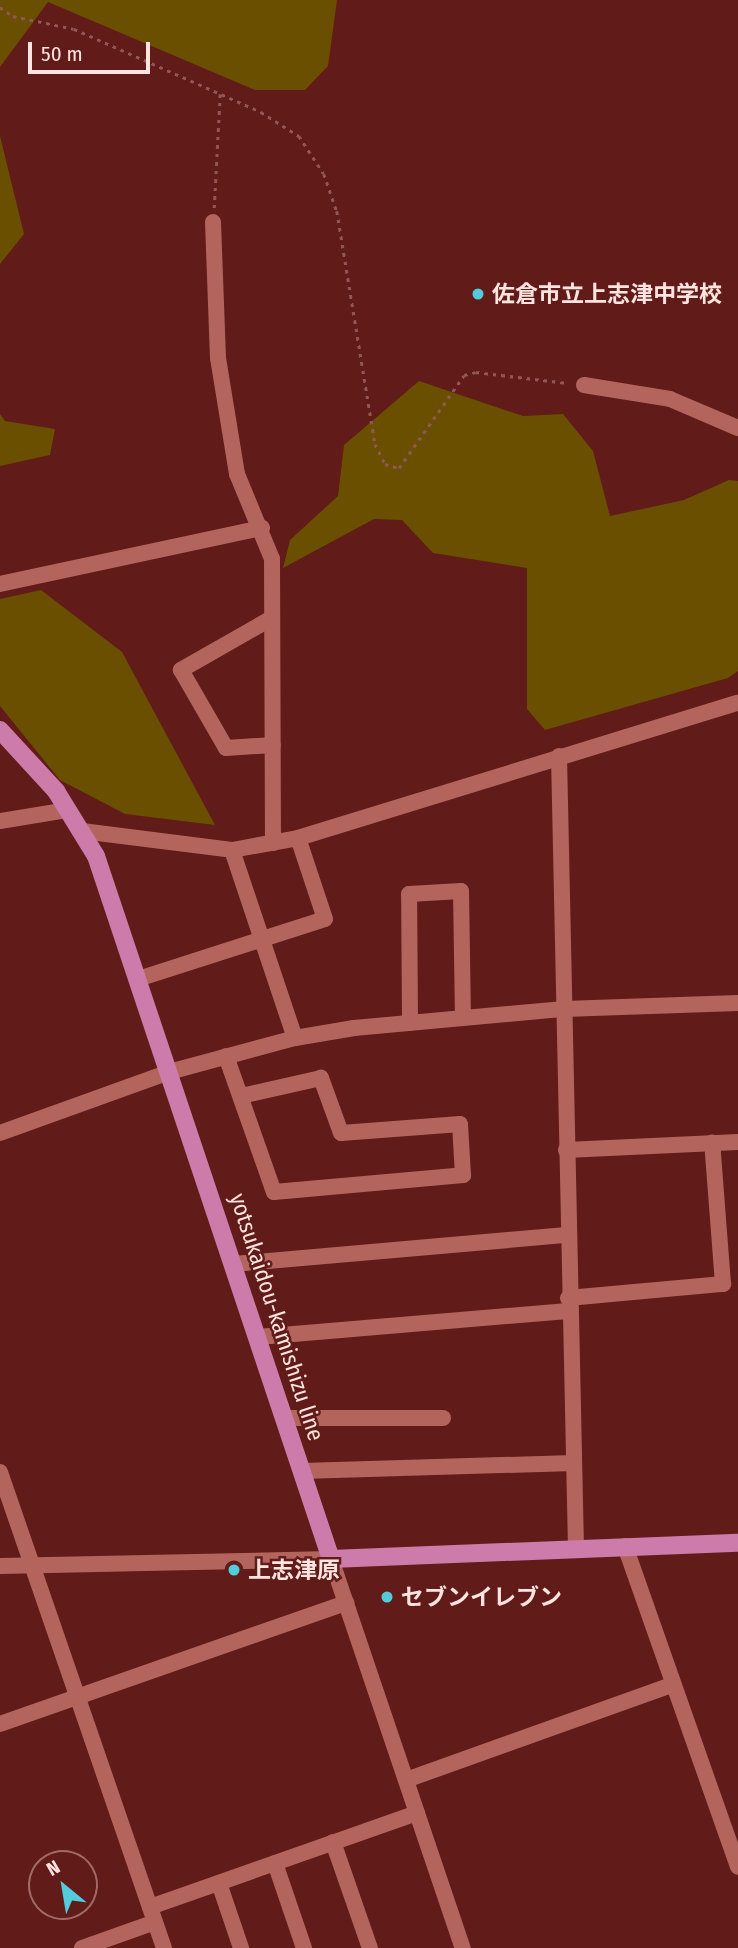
<!DOCTYPE html>
<html>
<head>
<meta charset="utf-8">
<style>
  body { margin:0 }
  #map { position:relative; width:738px; height:1948px; overflow:hidden; background:#611b18; font-family:"Fira Sans Condensed","Noto Sans JP",sans-serif }
  div>[style] { position:absolute }
  [style*='--x'] { left:calc(var(--x)*1px); top:calc(var(--y)*1px); width:calc(var(--w)*1px); rotate:calc(var(--a)*1deg) }
  .green>* { inset:0; background:#6a4f00 }
  .path>* { height:2.5px; margin-top:-1.25px; transform-origin:0; background:repeating-linear-gradient(90deg,#905754 0 3.5px,transparent 0 8.5px) }
  .minor>* { height:16px; margin:-8px; padding:0 8px; transform-origin:8px; border-radius:8px; background:#b3655d }
  .major>* { height:18px; margin:-9px; padding:0 9px; transform-origin:9px; border-radius:9px; background:#cc7baa }
  .dots>* { width:19px; height:19px; translate:-50% -50%; box-sizing:border-box; border:4px solid #611b18; border-radius:50% }
  span { translate:-50% -50%; white-space:nowrap; text-align:center; line-height:1.15; -webkit-text-stroke:5px #611b18; paint-order:stroke }
  .poi-label { font-size:23px; color:#ffe4e0; font-weight:700 }
  .left { translate:0 -50%; text-align:left }
  .street-label { font-size:23px; color:#ffe4e0 }
  .north { position:absolute; left:28px; top:1850px; width:70px; height:70px; box-sizing:border-box; background:#611b18; border:2px solid #a06b68; border-radius:50%; rotate:330deg; font-size:19px; font-weight:700; line-height:28px; text-align:center; color:#ffe4e0 }
  .north::after { content:''; display:block; margin:auto; width:24px; height:32px; background:#52cbda; clip-path:polygon(50% 0,100% 100%,50% 72%,0 100%) }
  .scale { position:absolute; left:28px; top:42px; width:122px; height:32px; box-sizing:border-box; border:4px solid #ffe4e0; border-top:0; padding-left:9px; font-size:21px; line-height:24px; white-space:nowrap; color:#ffe4e0; -webkit-text-stroke:5px #611b18; paint-order:stroke }
</style>
</head>
<body>
<div id="map">
  <div class="green">
    <i style="clip-path:polygon(0 0,337px 0,328px 66px,305px 90px,255px 90px,48px 2px,0 67px)"></i>
    <i style="clip-path:polygon(0 136px,24px 234px,0 264px)"></i>
    <i style="clip-path:polygon(419px 381px,523px 416px,563px 414px,593px 451px,610px 516px,684px 500px,729px 480px,738px 481px,738px 671px,728px 678px,545px 730px,527px 709px,527px 568px,433px 553px,402px 520px,374px 519px,283px 568px,290px 540px,338px 496px,344px 445px)"></i>
    <i style="clip-path:polygon(0 414px,5px 421px,55px 429px,50px 455px,0 466px)"></i>
    <i style="clip-path:polygon(41px 590px,122px 652px,215px 825px,125px 814px,60px 780px,0 706px,0 599px)"></i>
  </div>
  <div class="path">
    <i style="--x:0;--y:7;--w:16;--a:35"></i>
    <i style="--x:13;--y:16;--w:62;--a:12"></i>
    <i style="--x:74;--y:29;--w:205;--a:23.9"></i>
    <i style="--x:261;--y:112;--w:45;--a:32.3"></i>
    <i style="--x:299;--y:136;--w:45;--a:56.7"></i>
    <i style="--x:324;--y:174;--w:39;--a:71"></i>
    <i style="--x:337;--y:211;--w:236;--a:80.7"></i>
    <i style="--x:375;--y:444;--w:22;--a:63"></i>
    <i style="--x:385;--y:464;--w:15;--a:16"></i>
    <i style="--x:399;--y:468;--w:113;--a:-55"></i>
    <i style="--x:464;--y:375;--w:12;--a:-14"></i>
    <i style="--x:476;--y:372;--w:92;--a:6.9"></i>
    <i style="--x:214;--y:208;--w:114;--a:-87"></i>
  </div>
  <div class="minor">
    <i style="--x:213;--y:222;--w:136;--a:87.9"></i>
    <i style="--x:218;--y:358;--w:118;--a:80.7"></i>
    <i style="--x:237;--y:474;--w:92;--a:67.6"></i>
    <i style="--x:272;--y:559;--w:284;--a:89.8"></i>
    <i style="--x:584;--y:385;--w:87;--a:9.2"></i>
    <i style="--x:670;--y:399;--w:74;--a:23.1"></i>
    <i style="--x:0;--y:584;--w:268;--a:-12.1"></i>
    <i style="--x:272;--y:618;--w:105;--a:150.3"></i>
    <i style="--x:181;--y:670;--w:90;--a:60"></i>
    <i style="--x:226;--y:748;--w:47;--a:-3.7"></i>
    <i style="--x:559;--y:756;--w:792;--a:88.77"></i>
    <i style="--x:0;--y:821;--w:69;--a:-9.2"></i>
    <i style="--x:82;--y:831;--w:151;--a:7.2"></i>
    <i style="--x:232;--y:850;--w:67;--a:-10.3"></i>
    <i style="--x:298;--y:838;--w:460;--a:-17.1"></i>
    <i style="--x:232;--y:850;--w:198;--a:71.5"></i>
    <i style="--x:138;--y:979;--w:196;--a:-17.8"></i>
    <i style="--x:325;--y:919;--w:85;--a:-108.4"></i>
    <i style="--x:410;--y:1023;--w:129;--a:-90.4"></i>
    <i style="--x:409;--y:894;--w:52;--a:-3.3"></i>
    <i style="--x:461;--y:891;--w:127;--a:89.1"></i>
    <i style="--x:226;--y:1056;--w:144;--a:70.6"></i>
    <i style="--x:274;--y:1192;--w:190;--a:-5.1"></i>
    <i style="--x:463;--y:1175;--w:51;--a:-93.4"></i>
    <i style="--x:460;--y:1124;--w:119;--a:175.7"></i>
    <i style="--x:341;--y:1133;--w:59;--a:-110"></i>
    <i style="--x:321;--y:1078;--w:82;--a:167.3"></i>
    <i style="--x:0;--y:1133;--w:180;--a:-19.8"></i>
    <i style="--x:169;--y:1072;--w:131;--a:-15.1"></i>
    <i style="--x:295;--y:1038;--w:60;--a:-9.6"></i>
    <i style="--x:354;--y:1028;--w:211;--a:-5.2"></i>
    <i style="--x:564;--y:1009;--w:174;--a:-2"></i>
    <i style="--x:566;--y:1150;--w:172;--a:-2.7"></i>
    <i style="--x:234;--y:1264;--w:334;--a:-5"></i>
    <i style="--x:568;--y:1298;--w:156;--a:-5.2"></i>
    <i style="--x:723;--y:1284;--w:142;--a:-94.4"></i>
    <i style="--x:258;--y:1337;--w:311;--a:-4.8"></i>
    <i style="--x:284;--y:1418;--w:159;--a:0"></i>
    <i style="--x:302;--y:1471;--w:272;--a:-1.7"></i>
    <i style="--x:0;--y:1472;--w:503;--a:70.99"></i>
    <i style="--x:625;--y:1546;--w:340;--a:70.6"></i>
    <i style="--x:0;--y:1566;--w:331;--a:-1.2"></i>
    <i style="--x:331;--y:1559;--w:411;--a:71.3"></i>
    <i style="--x:0;--y:1724;--w:367;--a:-19.3"></i>
    <i style="--x:406;--y:1780;--w:282;--a:-19.7"></i>
    <i style="--x:333;--y:1842;--w:112;--a:70.8"></i>
    <i style="--x:275;--y:1863;--w:90;--a:71.2"></i>
    <i style="--x:219;--y:1883;--w:69;--a:71.3"></i>
    <i style="--x:150;--y:1907;--w:283;--a:-19.4"></i>
    <i style="--x:82;--y:1948;--w:77;--a:-19.6"></i>
  </div>
  <div class="major">
    <i style="--x:0;--y:730;--w:83;--a:47.4"></i>
    <i style="--x:56;--y:791;--w:76;--a:58.4"></i>
    <i style="--x:96;--y:856;--w:741;--a:71.52"></i>
    <i style="--x:331;--y:1559;--w:407;--a:-2.3"></i>
  </div>
  <div class="dots">
    <i style="left:478px;top:294px;background:#52cbda"></i>
    <i style="left:234px;top:1570px;background:#52cbda"></i>
    <i style="left:387px;top:1597px;background:#52cbda"></i>
  </div>
  <div class="poi-label">
    <span class="left" style="left:492px;top:294px">佐倉市立上志津中学校</span>
    <span class="left" style="left:248px;top:1570px">上志津原</span>
    <span class="left" style="left:401px;top:1597px">セブンイレブン</span>
  </div>
  <div class="street-label">
    <span style="left:277px;top:1317px;rotate:72deg">yotsukaidou-kamishizu line</span>
  </div>
  <div class="north">N</div>
  <div class="scale">50 m</div>
</div>
</body>
</html>
